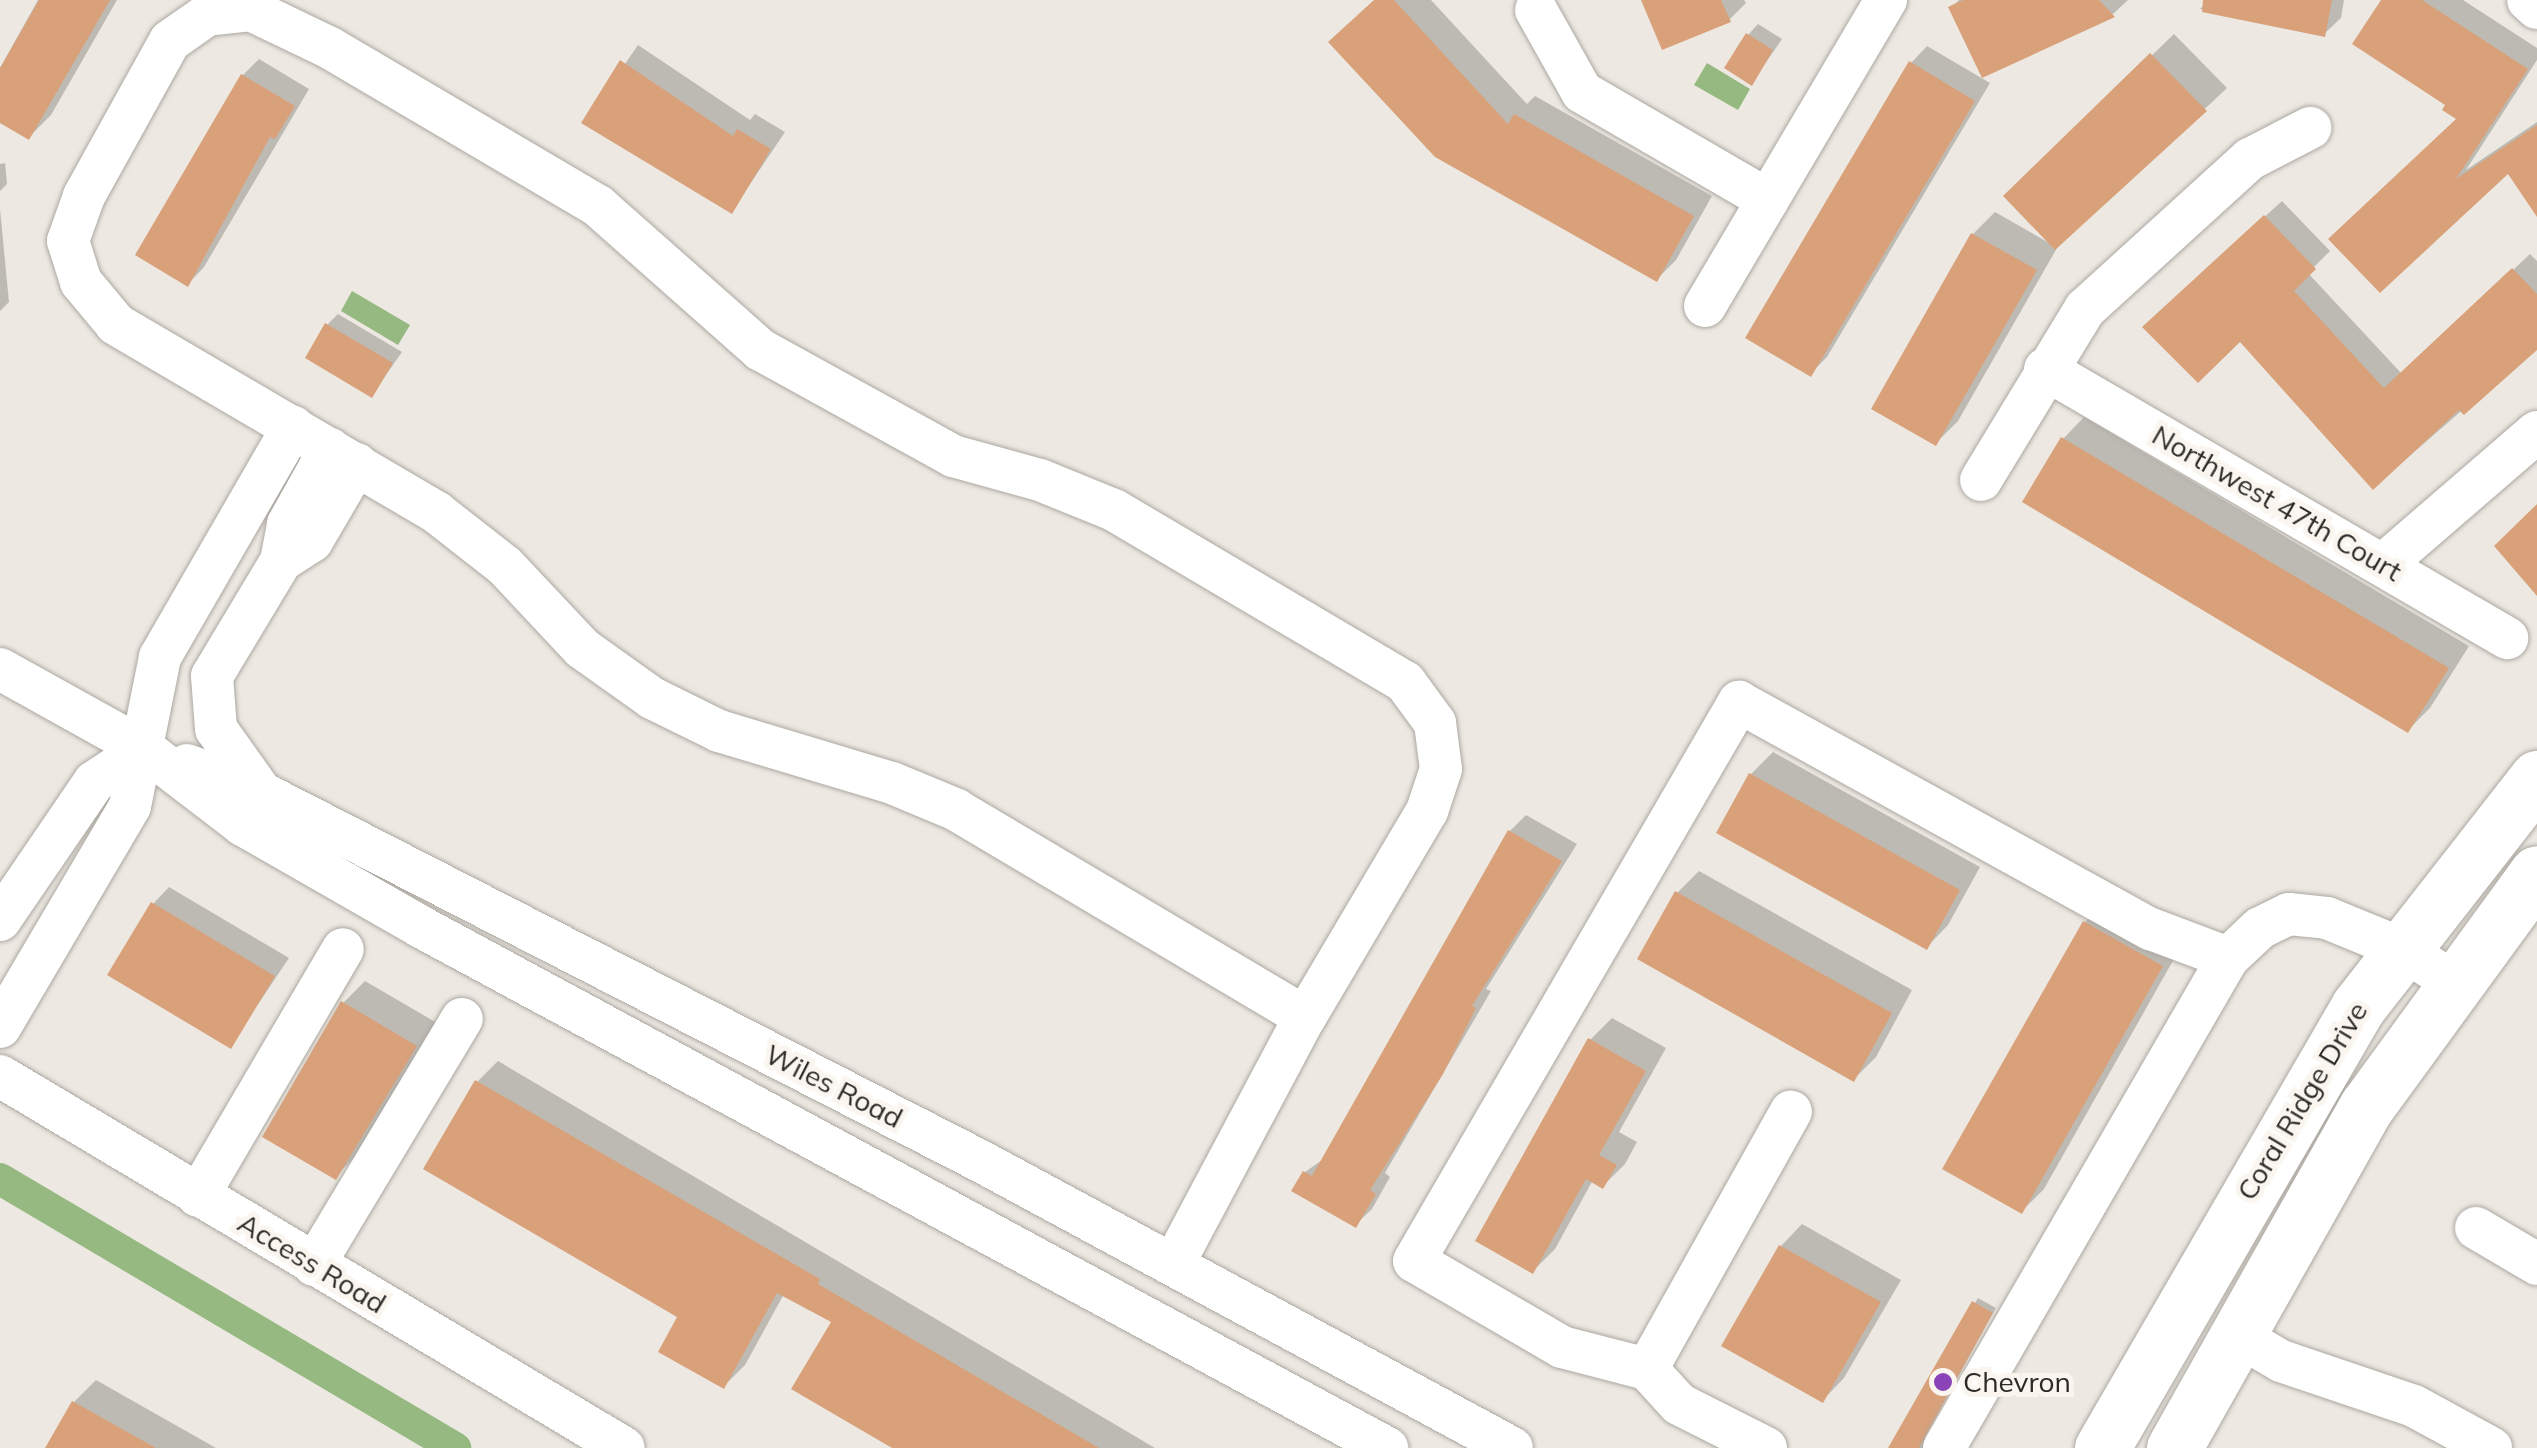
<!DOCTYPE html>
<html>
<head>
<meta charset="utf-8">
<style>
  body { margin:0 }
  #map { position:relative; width:2537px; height:1448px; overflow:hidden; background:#ede9e2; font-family:Mulish,sans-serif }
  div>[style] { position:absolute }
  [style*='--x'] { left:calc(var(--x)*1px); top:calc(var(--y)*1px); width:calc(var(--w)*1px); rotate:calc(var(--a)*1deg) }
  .water>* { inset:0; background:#96b982 }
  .shadow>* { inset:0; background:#0003 }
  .canal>* { height:32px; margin:-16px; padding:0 16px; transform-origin:16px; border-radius:16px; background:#96b982 }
  .building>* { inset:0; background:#d9a17a }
  .roads { filter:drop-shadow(0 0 2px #aca8a1) drop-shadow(0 0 2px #aca8a1) }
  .minor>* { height:42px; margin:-21px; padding:0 21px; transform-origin:21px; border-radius:21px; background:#fff }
  .major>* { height:55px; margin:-27.5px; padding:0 27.5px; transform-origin:27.5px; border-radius:27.5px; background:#fff }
  .dots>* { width:28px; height:28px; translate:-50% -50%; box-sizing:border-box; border:5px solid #faf6ef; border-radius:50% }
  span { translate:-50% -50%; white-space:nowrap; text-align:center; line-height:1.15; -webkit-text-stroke:10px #faf6ef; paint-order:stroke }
  .street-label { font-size:28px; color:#2b2a27 }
  .poi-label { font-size:28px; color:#2b2a27 }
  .left { translate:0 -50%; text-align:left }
</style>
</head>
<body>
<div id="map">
  <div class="water">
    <i style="clip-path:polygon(1707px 63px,1750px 89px,1738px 110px,1694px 85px)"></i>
    <i style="clip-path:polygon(352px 291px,410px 325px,398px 345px,341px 311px)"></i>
  </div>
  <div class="shadow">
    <i style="clip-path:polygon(38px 0,117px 0,51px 115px,29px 137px,0 120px,0 68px)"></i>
    <i style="clip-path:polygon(1376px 0,1431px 0,1527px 104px,1535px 96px,1712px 196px,1676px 260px,1657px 279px)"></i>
    <i style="clip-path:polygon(1644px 0,1744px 0,1746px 3px,1729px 20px)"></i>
    <i style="clip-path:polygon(1959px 0,2128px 0,2113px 14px,1983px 75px,1951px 8px)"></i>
    <i style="clip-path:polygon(2209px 0,2344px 0,2341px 18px,2324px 34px,2200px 9px)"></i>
    <i style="clip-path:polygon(2384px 0,2463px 0,2537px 48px,2537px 60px,2466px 170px,2537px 122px,2537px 212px,2508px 170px,2380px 290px,2459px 118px)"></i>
    <i style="clip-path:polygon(1758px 24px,1782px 39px,1752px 83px,1748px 35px)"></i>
    <i style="clip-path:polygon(2174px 34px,2227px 88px,2057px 248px,1958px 421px,1936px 443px,1973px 234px,1995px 212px,2051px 244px,2006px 196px)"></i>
    <i style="clip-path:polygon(638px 45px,750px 120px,755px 114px,785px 132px,732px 211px,585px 122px)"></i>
    <i style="clip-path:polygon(1927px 46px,1990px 83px,1827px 357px,1810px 374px,1911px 63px)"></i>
    <i style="clip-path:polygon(259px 59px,309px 89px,204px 267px,188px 284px,243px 75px)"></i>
    <i style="clip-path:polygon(5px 163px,7px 184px,0 191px,0 164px)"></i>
    <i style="clip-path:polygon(2282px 201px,2330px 251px,2308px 273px,2402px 374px,2530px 254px,2537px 261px,2537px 345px,2374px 487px,2240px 339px,2162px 310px)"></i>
    <i style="clip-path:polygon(0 209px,9px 302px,0 311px)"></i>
    <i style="clip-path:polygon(338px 314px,402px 352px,372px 395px,327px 325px)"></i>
    <i style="clip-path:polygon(2084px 417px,2469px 646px,2430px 708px,2408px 730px,2063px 439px)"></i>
    <i style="clip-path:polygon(1773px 752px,1980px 867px,1948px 925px,1927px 947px,1751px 774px)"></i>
    <i style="clip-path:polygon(1526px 815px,1577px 844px,1486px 989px,1491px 991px,1385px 1173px,1390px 1177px,1372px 1209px,1355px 1225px,1305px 1172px,1325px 1158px,1510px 831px)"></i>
    <i style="clip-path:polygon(1699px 871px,1912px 990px,1876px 1057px,1854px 1079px,1677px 893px)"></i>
    <i style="clip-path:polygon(169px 887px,289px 958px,230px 1046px,153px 904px)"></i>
    <i style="clip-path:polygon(2107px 900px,2183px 943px,2044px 1189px,2022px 1211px,1946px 1168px,2085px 922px)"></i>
    <i style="clip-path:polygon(365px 981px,437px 1023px,357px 1155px,335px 1177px,343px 1003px)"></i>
    <i style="clip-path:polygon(1612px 1018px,1666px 1048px,1619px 1132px,1637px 1142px,1625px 1164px,1603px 1186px,1593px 1180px,1555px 1249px,1533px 1271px,1590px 1040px)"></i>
    <i style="clip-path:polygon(498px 1061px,1155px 1448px,897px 1448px,834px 1321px,784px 1294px,745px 1365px,724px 1386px,681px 1317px,477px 1082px)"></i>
    <i style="clip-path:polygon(1802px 1224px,1901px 1280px,1844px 1378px,1823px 1400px,1781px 1246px)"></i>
    <i style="clip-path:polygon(1978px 1298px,1996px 1308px,1926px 1429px,1924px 1448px,1890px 1448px)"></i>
    <i style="clip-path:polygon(96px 1380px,216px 1448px,48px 1448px,74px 1402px)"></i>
  </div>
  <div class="canal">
    <i style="--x:0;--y:1179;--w:529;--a:30.59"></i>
  </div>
  <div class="building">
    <i style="clip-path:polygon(39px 0,110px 0,29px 140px,0 123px,0 68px)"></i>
    <i style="clip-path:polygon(1374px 0,1394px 0,1508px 124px,1514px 114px,1694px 216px,1657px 282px,1435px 157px,1328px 42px)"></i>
    <i style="clip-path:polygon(1641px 0,1721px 0,1731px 22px,1662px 50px)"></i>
    <i style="clip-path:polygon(1963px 0,2099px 0,2115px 17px,1982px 78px,1948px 7px)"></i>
    <i style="clip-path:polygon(2203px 0,2332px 0,2325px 37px,2202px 12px)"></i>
    <i style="clip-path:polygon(2381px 0,2422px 0,2528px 69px,2456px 179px,2537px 125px,2537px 217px,2508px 174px,2380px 293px,2328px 239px,2456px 119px,2442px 110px,2445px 105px,2352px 44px)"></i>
    <i style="clip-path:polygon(1746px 33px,1773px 50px,1752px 86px,1724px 68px)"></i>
    <i style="clip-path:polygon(2150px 53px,2207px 111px,2055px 250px,2003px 196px)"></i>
    <i style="clip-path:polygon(620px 60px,733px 136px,737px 129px,771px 149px,732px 214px,581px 123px)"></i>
    <i style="clip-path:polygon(1909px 61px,1975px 101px,1811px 377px,1745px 338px)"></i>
    <i style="clip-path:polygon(241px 74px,295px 106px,275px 139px,270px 137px,188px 287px,135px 255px)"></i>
    <i style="clip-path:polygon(2264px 215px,2316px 269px,2294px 291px,2384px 388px,2512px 268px,2537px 294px,2537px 350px,2464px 415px,2459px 410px,2373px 490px,2240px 342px,2198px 383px,2142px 327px)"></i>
    <i style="clip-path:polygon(1971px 233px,2037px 270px,1936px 446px,1871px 409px)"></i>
    <i style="clip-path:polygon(325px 323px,393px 363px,372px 398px,305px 358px)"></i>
    <i style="clip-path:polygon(2061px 437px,2449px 668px,2408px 733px,2022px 502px)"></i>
    <i style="clip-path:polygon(2537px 504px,2537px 596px,2494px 546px)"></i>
    <i style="clip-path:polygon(1749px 773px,1960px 890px,1927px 950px,1716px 833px)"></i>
    <i style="clip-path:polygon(1508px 830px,1562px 861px,1472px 1006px,1476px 1008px,1443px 1074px,1370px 1190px,1376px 1194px,1356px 1228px,1291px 1191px,1303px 1171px,1312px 1176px)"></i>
    <i style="clip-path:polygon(1675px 891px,1892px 1013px,1854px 1082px,1637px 959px)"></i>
    <i style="clip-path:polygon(151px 902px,275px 976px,231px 1049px,107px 975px)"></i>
    <i style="clip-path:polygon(2083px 921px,2163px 966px,2022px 1214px,1942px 1169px)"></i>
    <i style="clip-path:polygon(341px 1001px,417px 1046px,336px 1180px,262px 1137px)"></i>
    <i style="clip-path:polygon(1588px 1038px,1646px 1071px,1599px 1155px,1617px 1165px,1603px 1189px,1586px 1179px,1533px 1274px,1475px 1241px)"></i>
    <i style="clip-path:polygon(475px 1080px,820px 1279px,818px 1284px,1099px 1448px,892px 1448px,791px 1389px,831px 1322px,777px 1293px,724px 1389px,658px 1352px,677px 1317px,423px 1169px)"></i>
    <i style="clip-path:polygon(1779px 1245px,1881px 1302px,1823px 1403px,1721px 1346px)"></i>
    <i style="clip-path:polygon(1972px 1301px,1993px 1313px,1919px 1448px,1888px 1448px)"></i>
    <i style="clip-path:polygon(72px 1401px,156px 1448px,45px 1448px)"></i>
  </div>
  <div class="roads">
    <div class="minor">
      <i style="--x:2528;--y:0;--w:12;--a:42"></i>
      <i style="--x:1536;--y:10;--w:94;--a:60.7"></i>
      <i style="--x:1582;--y:92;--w:215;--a:30.1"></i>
      <i style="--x:1705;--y:306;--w:356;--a:-59.4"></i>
      <i style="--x:2045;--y:369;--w:535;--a:30.21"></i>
      <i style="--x:1981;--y:480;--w:200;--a:-58.7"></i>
      <i style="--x:2085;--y:309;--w:223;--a:-42.3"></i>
      <i style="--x:2250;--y:159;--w:68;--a:-27.3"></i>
      <i style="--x:281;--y:561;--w:37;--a:-33"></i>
      <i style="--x:312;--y:541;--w:89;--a:-59.7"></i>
      <i style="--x:2384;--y:564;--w:202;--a:-40.8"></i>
      <i style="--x:0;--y:669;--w:165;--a:29.1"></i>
      <i style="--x:144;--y:749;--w:125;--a:37.5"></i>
      <i style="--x:243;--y:825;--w:205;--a:29.8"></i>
      <i style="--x:421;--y:927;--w:1098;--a:28.34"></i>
      <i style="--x:187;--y:765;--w:80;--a:20.5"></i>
      <i style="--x:262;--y:793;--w:811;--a:27.13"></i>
      <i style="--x:984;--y:1163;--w:600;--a:28.36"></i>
      <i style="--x:261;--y:792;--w:77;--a:-125.5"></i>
      <i style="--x:216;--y:729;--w:53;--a:-94.3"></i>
      <i style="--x:212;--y:676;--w:134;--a:-59"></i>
      <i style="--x:281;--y:561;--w:38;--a:-79"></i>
      <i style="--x:288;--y:524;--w:86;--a:-60.8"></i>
      <i style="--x:0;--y:920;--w:167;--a:-55.7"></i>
      <i style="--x:94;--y:782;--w:60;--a:-33.4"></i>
      <i style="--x:0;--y:1027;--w:256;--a:-59.5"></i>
      <i style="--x:130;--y:806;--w:152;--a:-78.6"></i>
      <i style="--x:160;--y:657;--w:266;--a:-60"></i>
      <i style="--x:0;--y:1076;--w:726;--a:30.8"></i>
      <i style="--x:198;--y:1196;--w:286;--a:-59.6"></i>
      <i style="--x:2476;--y:1228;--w:71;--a:30.5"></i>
      <i style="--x:1174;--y:1263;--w:279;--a:-62"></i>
      <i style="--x:1305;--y:1017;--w:405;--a:-149.3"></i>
      <i style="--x:957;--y:810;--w:70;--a:-157.4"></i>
      <i style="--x:892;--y:783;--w:181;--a:-163.3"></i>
      <i style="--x:719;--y:731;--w:75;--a:-153.8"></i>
      <i style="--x:652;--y:698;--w:86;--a:-144.5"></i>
      <i style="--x:582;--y:648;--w:112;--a:-133.2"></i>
      <i style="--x:505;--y:566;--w:88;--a:-142"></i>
      <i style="--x:436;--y:512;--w:371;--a:-149.6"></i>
      <i style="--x:116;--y:324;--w:55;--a:-129.8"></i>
      <i style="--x:81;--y:282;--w:43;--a:-107.6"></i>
      <i style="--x:68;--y:241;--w:48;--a:-70.4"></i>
      <i style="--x:84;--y:196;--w:177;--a:-61"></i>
      <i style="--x:170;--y:41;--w:45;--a:-35.1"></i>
      <i style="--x:207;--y:15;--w:44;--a:-6.5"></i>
      <i style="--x:251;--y:10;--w:88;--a:25.7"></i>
      <i style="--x:330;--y:48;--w:311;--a:30.5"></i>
      <i style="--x:598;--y:206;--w:217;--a:41.5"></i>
      <i style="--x:761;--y:350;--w:219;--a:28.9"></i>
      <i style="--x:953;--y:456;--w:90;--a:15.4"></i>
      <i style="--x:1040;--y:480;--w:80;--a:22.1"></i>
      <i style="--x:1114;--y:510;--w:338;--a:30.6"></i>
      <i style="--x:1405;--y:682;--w:51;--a:53.8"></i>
      <i style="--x:1435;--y:723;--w:46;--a:82.6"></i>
      <i style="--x:1441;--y:769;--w:44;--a:108.4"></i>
      <i style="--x:1427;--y:811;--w:239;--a:120.6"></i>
      <i style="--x:314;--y:1265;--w:287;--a:-59"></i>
      <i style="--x:2237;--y:1335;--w:51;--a:30.6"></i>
      <i style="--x:2281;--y:1361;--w:140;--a:18.7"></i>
      <i style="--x:2414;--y:1406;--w:88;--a:28.6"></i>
      <i style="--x:1647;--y:1369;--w:295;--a:-60.8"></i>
      <i style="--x:1766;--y:1448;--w:97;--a:-153.2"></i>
      <i style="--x:1679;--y:1404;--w:47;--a:-132.4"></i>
      <i style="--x:1647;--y:1369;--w:88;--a:-165.5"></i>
      <i style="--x:1562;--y:1347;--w:171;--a:-149.8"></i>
      <i style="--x:1414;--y:1261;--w:647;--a:-59.83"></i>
      <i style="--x:1739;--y:702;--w:470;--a:28.9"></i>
      <i style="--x:2151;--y:929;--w:82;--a:20.6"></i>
      <i style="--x:1944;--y:1448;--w:566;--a:-59.9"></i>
      <i style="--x:2228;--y:958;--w:44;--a:-43.2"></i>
      <i style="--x:2260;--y:928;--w:32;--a:-26"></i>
      <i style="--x:2289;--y:914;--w:38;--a:6"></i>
      <i style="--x:2327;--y:918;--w:79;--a:22.3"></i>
      <i style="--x:2400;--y:948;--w:62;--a:32.4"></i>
    </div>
    <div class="major">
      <i style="--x:2102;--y:1448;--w:510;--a:-59.86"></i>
      <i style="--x:2358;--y:1007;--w:291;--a:-52"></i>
      <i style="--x:2174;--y:1448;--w:393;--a:-60.6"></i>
      <i style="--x:2367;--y:1106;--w:288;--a:-53.9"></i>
    </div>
  </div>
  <div class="dots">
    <i style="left:1943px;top:1382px;background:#8b44b7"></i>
  </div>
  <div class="street-label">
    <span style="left:2277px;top:503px;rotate:30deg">Northwest 47th Court</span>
    <span style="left:834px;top:1086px;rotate:27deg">Wiles Road</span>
    <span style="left:2302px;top:1101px;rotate:-59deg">Coral Ridge Drive</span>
    <span style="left:312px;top:1263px;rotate:31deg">Access Road</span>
  </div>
  <div class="poi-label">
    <span class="left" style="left:1963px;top:1382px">Chevron</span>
  </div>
</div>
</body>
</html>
